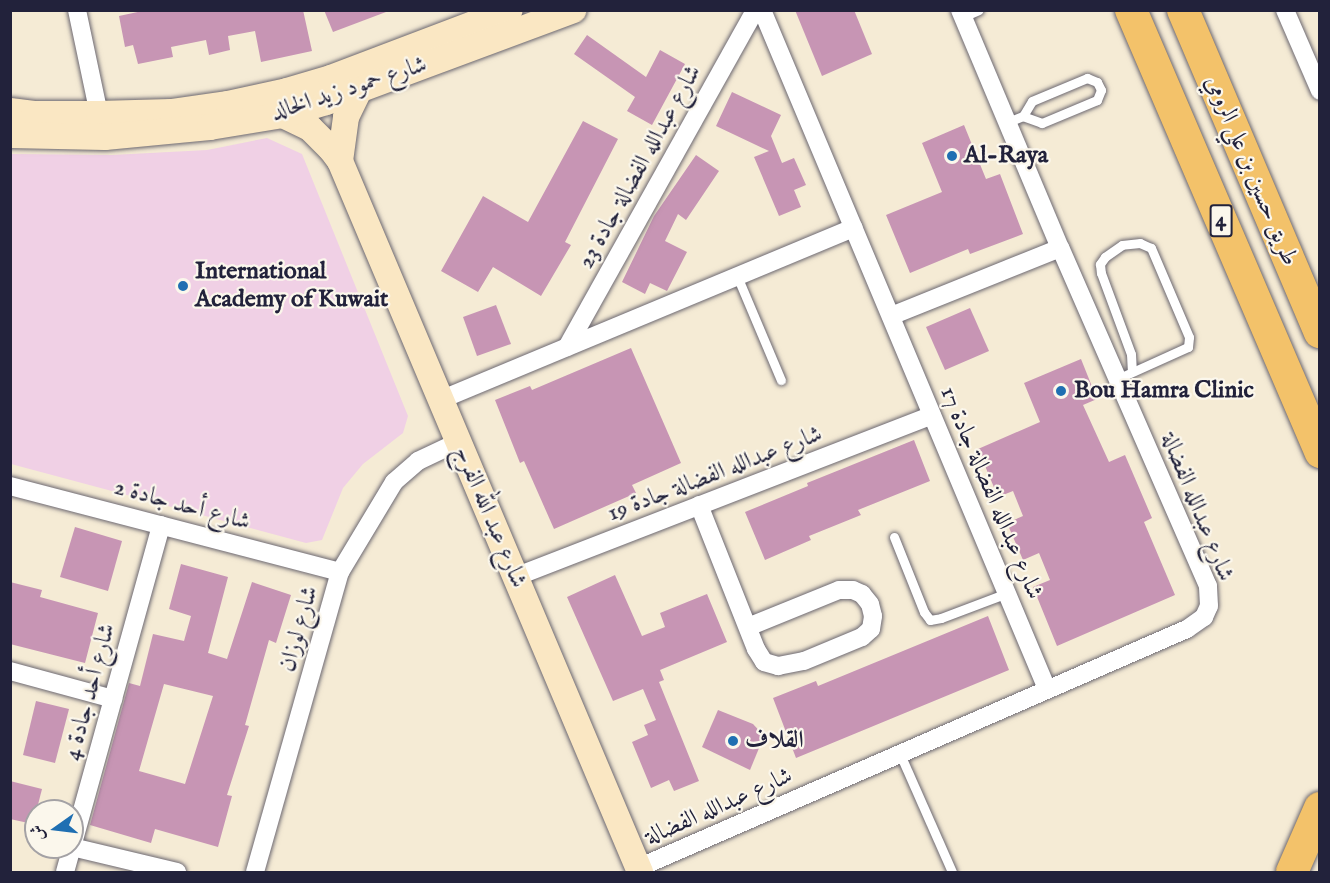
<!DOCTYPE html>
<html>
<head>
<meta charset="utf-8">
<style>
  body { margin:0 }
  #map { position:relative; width:1330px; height:883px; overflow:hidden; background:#f5ebd5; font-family:"IM FELL English",Amiri,serif }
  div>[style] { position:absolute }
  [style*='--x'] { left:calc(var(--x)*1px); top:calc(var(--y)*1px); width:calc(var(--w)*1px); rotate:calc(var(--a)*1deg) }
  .built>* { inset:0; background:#f0d0e5 }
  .building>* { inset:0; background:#c795b4 }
  .roads { filter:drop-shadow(0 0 2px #6c6871) drop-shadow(0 0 2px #6c6871) }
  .lane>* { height:9px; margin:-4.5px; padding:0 4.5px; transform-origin:4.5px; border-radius:4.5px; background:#fff }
  .street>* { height:18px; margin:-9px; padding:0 9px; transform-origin:9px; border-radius:9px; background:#fff }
  .secondary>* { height:26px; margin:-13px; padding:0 13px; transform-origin:13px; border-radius:13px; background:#fae7c3 }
  .highway>* { height:32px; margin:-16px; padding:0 16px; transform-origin:16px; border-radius:16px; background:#f3c26a }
  .dots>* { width:16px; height:16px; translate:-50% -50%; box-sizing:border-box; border:3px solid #fbf7ec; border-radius:50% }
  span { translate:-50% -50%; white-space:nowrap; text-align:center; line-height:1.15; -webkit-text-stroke:4.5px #fbf7ec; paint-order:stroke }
  .shield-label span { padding:2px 4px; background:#fbf7ec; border:2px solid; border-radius:4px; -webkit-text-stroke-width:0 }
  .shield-label { font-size:22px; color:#22223b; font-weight:700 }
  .street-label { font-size:24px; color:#22223b }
  .poi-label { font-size:24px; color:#22223b; font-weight:700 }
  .left { translate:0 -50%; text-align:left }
  .frame { position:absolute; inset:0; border:12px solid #22223b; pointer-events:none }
  .north { position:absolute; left:24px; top:799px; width:60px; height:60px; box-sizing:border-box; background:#fbf7ec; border:2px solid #a4a2a5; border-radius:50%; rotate:256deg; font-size:16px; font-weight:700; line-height:24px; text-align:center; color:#22223b }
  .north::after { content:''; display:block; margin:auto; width:21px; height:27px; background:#1f6fb2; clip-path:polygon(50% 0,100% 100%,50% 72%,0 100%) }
</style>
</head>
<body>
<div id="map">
  <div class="built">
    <i style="clip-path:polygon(267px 138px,302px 154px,408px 416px,403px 433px,363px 464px,343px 488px,322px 540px,306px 543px,11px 464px,11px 154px,112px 155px,207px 150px)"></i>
  </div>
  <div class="building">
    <i style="clip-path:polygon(147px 10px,303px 10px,312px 51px,261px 62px,255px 31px,228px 36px,230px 50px,209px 55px,206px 40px,171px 47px,173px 57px,138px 64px,133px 45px,125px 47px,119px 16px)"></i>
    <i style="clip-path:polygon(324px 10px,386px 10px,386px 12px,333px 32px)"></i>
    <i style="clip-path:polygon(795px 10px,854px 10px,872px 54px,822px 76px)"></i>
    <i style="clip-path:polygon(587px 35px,646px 77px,660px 50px,685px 64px,652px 125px,627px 111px,635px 97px,574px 54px)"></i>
    <i style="clip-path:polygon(732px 92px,781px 115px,771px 136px,782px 163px,794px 158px,806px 185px,794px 190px,801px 207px,779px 216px,754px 157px,769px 151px,716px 126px)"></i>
    <i style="clip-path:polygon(583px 121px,618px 139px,565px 242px,571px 245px,541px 296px,493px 267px,478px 292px,441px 271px,483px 196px,528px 222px)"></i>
    <i style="clip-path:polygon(964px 125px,986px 179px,1000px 174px,1023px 234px,970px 254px,968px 249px,910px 273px,886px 215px,942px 192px,922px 143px)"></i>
    <i style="clip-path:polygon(696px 155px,719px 171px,686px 220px,678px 214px,665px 241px,687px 252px,667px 291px,650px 283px,645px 294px,622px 282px,654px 216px)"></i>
    <i style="clip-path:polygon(496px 305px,511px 344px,477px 356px,463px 317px)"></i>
    <i style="clip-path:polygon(970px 308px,989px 351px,945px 370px,926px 327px)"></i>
    <i style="clip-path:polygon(631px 348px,681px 463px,632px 485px,636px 493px,554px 529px,524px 461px,520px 463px,495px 400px,530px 386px,532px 390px)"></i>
    <i style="clip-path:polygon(1081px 359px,1097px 399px,1083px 405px,1109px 462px,1125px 455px,1152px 518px,1144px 522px,1175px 595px,1057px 646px,1033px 587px,1050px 580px,1039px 553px,1023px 560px,1007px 523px,1023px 516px,1013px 491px,998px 497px,978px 449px,1040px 422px,1024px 383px)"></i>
    <i style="clip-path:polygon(914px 440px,930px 481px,858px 510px,861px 515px,809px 536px,811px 540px,765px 560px,745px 512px,808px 486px,807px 483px)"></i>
    <i style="clip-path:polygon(75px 527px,122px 541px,108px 591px,60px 577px)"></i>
    <i style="clip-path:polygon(evenodd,181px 564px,228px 577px,208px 653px,227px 659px,252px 582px,291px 595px,276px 643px,269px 640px,245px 725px,249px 726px,227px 795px,232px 796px,218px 847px,155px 829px,151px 843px,90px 825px,129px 683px,140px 686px,153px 634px,184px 641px,191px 616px,169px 609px,181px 564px,164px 684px,213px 696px,185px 784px,139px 771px,164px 684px)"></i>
    <i style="clip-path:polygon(615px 575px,642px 636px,665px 627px,660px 613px,707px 594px,727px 642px,660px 670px,664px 680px,659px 682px,699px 781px,674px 791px,669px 780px,651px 788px,632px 742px,648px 735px,644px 725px,656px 720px,643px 689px,613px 701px,567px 597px)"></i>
    <i style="clip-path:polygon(10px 582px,42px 590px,40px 597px,98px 613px,85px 663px,10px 644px)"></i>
    <i style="clip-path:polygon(988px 616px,1009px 670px,796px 758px,773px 698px,816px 681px,818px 686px)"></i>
    <i style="clip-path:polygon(36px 701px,69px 709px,55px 763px,23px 755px)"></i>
    <i style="clip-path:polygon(718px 710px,753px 724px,764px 736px,750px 770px,702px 747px)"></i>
    <i style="clip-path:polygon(10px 781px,42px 789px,33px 824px,10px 819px)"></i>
  </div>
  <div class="roads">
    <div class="lane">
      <i style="--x:963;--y:17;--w:17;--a:-24"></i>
      <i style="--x:1008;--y:122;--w:16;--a:-22"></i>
      <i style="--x:1023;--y:116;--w:17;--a:-59"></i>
      <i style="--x:1032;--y:101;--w:60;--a:-22.7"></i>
      <i style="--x:1087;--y:78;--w:11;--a:22"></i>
      <i style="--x:1097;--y:82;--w:9;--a:63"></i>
      <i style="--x:1101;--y:90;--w:11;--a:112"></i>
      <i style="--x:1097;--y:100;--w:60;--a:157.3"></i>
      <i style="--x:1042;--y:123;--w:20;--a:-160"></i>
      <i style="--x:737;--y:276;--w:113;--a:67.1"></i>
      <i style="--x:1117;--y:379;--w:78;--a:-24.3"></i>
      <i style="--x:1188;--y:347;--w:10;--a:-84"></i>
      <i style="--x:1189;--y:337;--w:97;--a:-113.1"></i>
      <i style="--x:1151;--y:248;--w:12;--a:-156"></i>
      <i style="--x:1140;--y:243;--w:18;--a:174"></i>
      <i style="--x:1122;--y:245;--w:21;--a:145"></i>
      <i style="--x:1105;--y:257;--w:9;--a:126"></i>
      <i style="--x:1100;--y:264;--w:9;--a:84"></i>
      <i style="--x:1101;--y:273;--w:86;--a:69.7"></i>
      <i style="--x:1131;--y:354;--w:17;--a:87"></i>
      <i style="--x:894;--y:537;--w:81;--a:68.2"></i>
      <i style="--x:924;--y:612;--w:10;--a:53"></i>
      <i style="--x:930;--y:620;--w:11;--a:-10"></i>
      <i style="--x:941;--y:618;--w:71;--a:-20.7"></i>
      <i style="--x:900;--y:754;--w:129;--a:66.2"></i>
    </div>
    <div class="street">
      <i style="--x:77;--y:10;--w:106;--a:78.1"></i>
      <i style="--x:762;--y:10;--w:736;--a:67.23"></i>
      <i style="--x:1285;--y:10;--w:88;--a:66.6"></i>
      <i style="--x:891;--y:316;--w:182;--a:-21.9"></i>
      <i style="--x:567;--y:347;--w:386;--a:-60.8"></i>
      <i style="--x:440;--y:400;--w:448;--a:-22.6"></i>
      <i style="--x:10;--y:486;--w:341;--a:14.6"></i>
      <i style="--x:699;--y:505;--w:155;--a:68.4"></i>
      <i style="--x:756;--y:649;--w:15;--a:58"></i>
      <i style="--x:764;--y:662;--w:15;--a:16"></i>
      <i style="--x:778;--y:666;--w:26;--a:-11"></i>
      <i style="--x:804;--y:661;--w:63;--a:-22.5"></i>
      <i style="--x:862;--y:637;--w:12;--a:-42"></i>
      <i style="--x:871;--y:629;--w:13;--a:-81"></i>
      <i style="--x:873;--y:616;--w:12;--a:-104"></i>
      <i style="--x:870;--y:604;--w:13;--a:-129"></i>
      <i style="--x:862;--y:594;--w:10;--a:-156"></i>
      <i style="--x:853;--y:590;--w:14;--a:180"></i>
      <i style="--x:839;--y:590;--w:98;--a:157.9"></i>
      <i style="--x:515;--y:577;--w:447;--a:-21.2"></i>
      <i style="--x:10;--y:671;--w:107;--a:15.2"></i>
      <i style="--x:72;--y:847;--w:108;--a:13.4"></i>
      <i style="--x:638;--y:868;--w:599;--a:-23.53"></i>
      <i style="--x:1187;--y:629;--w:21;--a:-35"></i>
      <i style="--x:1204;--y:617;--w:12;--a:-66"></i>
      <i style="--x:1209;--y:606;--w:20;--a:-93"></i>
      <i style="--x:1208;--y:586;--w:369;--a:-113.6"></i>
      <i style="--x:1060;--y:248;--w:258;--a:-112.8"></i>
      <i style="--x:65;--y:872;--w:360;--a:-74.5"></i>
      <i style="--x:255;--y:872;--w:312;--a:-74.2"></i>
      <i style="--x:340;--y:572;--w:105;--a:-59"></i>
      <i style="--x:394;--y:482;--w:32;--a:-41"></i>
      <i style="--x:418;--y:461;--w:44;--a:-25.4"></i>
    </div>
    <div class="secondary">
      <i style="--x:10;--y:111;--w:24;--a:7"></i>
      <i style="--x:34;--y:114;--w:65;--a:0"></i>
      <i style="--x:99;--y:114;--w:72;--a:-1.6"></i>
      <i style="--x:171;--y:112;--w:58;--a:-8"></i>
      <i style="--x:228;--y:104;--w:60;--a:-12.4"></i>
      <i style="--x:287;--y:91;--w:46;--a:-16.5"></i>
      <i style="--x:331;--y:78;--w:191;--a:-20.8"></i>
      <i style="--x:283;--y:115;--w:30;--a:26"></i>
      <i style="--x:310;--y:128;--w:30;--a:45"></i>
      <i style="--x:331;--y:149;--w:15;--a:53"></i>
      <i style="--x:340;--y:161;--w:772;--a:67.12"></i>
      <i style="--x:10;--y:135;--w:95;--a:1.2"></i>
      <i style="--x:105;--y:137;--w:105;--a:-5.4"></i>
      <i style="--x:210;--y:127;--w:74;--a:-9.3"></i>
      <i style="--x:283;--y:115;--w:45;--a:-16.8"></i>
      <i style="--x:326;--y:102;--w:264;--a:-20.4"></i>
      <i style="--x:340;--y:161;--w:44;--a:-82.2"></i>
      <i style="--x:346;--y:117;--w:30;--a:-64"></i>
    </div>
    <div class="highway">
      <i style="--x:1131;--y:10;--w:481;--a:66.8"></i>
      <i style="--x:1183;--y:10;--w:350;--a:67"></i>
      <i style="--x:1292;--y:872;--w:70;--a:-66.4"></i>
    </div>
  </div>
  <div class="dots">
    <i style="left:952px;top:156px;background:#1f6fb2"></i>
    <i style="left:183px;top:286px;background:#1f6fb2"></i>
    <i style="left:1061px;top:391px;background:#1f6fb2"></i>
    <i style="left:733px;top:741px;background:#1f6fb2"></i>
  </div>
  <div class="shield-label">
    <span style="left:1221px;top:221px">4</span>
  </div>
  <div class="street-label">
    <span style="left:349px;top:89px;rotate:-18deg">شارع حمود زيد الخالد</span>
    <span style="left:640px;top:167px;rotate:-61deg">شارع عبدالله الفضالة جادة 23</span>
    <span style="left:1251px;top:171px;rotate:67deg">طريق حسين بن علي الرومي</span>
    <span style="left:715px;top:474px;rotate:-21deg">شارع عبدالله الفضالة جادة 19</span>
    <span style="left:991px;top:493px;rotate:67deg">شارع عبدالله الفضالة جادة 17</span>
    <span style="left:182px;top:505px;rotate:15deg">شارع أحد جادة 2</span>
    <span style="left:1197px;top:507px;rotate:68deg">شارع عبدالله الفضالة</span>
    <span style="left:490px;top:517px;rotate:67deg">شارع عبد الله الفرج</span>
    <span style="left:299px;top:629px;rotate:-74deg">شارع لوزان</span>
    <span style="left:90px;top:692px;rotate:-75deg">شارع أحد جادة 4</span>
    <span style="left:719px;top:807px;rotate:-24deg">شارع عبدالله الفضالة</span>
  </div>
  <div class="poi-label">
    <span class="left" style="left:964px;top:156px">Al-Raya</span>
    <span class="left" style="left:195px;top:286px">International<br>Academy of Kuwait</span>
    <span class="left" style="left:1074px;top:391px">Bou Hamra Clinic</span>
    <span class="left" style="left:745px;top:741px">القلاف</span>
  </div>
  <div class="frame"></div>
  <div class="north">ش</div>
</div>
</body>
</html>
